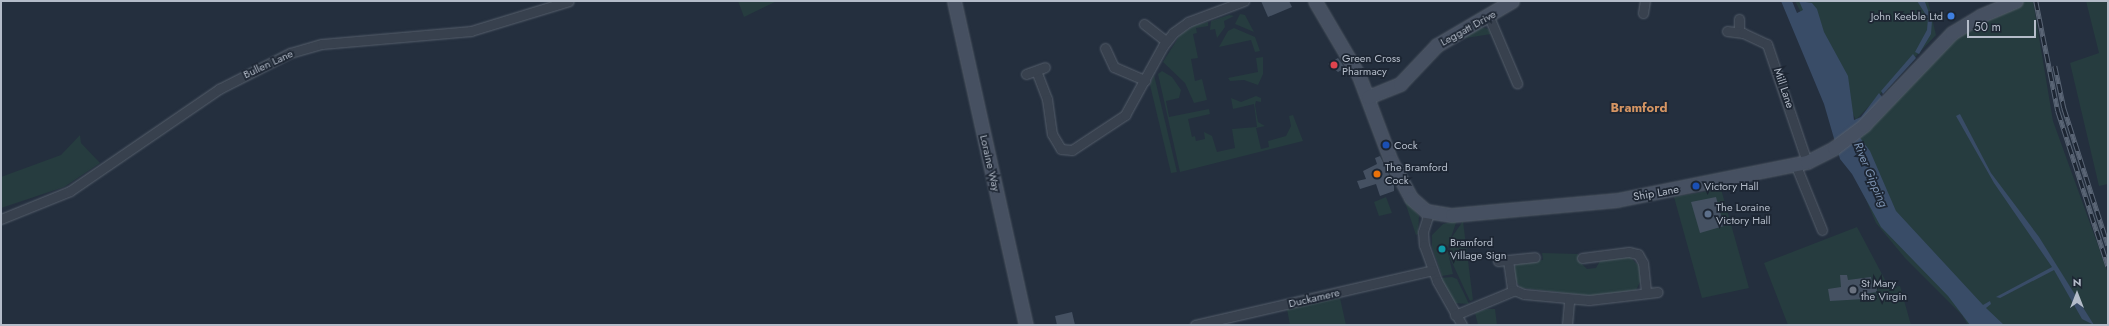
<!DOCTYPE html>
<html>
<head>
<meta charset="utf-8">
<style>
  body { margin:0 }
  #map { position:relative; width:2109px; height:326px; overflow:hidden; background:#242f3e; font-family:Jost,sans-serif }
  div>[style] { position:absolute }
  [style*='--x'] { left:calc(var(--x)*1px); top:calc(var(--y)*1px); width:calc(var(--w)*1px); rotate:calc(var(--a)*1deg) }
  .green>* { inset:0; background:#263c3f }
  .water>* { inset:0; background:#394c67 }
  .building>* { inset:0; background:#455162 }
  .roads { filter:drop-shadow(0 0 1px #565f6c) drop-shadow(0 0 1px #565f6c) }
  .street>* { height:9px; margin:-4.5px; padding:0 4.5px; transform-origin:4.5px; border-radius:4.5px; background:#38414e }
  .secondary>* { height:13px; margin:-6.5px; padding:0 6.5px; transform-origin:6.5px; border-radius:6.5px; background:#465061 }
  .rail>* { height:4.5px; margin-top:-2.25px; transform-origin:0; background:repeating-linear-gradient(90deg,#1d2633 0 9px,#5a6575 0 18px); box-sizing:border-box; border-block:1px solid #5a6575 }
  .dots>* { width:11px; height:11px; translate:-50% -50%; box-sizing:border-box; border:2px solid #1d2633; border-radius:50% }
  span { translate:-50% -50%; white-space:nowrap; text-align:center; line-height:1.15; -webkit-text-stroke:3.5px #1d2633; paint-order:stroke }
  .poi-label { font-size:11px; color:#b4bcc9 }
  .right { translate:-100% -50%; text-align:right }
  .left { translate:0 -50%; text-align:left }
  .street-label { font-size:11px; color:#b4bcc9 }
  .water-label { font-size:12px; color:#7c92b1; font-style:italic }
  .quarter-label { font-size:13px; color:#d59563; font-weight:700 }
  .frame { position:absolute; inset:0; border:2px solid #b4bcc9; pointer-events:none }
  .north { position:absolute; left:2057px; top:274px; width:40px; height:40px; -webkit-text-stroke:3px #1d2633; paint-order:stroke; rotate:0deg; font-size:11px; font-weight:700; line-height:16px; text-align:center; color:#b4bcc9 }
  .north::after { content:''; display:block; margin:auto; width:14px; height:18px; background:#b4bcc9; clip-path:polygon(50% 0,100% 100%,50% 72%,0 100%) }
  .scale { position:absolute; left:1967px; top:20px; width:69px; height:18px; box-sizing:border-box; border:2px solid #b4bcc9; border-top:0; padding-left:5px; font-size:12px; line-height:14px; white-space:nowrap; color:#b4bcc9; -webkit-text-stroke:3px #1d2633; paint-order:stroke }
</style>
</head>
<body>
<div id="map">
  <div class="green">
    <i style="clip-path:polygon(738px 1px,777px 1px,744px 17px)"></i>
    <i style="clip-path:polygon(1795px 1px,1928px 1px,1936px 35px,1856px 120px)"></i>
    <i style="clip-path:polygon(2019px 1px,2033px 1px,2053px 121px,2108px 273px,2108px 325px,1968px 325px,1962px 315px,1905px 258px,1876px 223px,1844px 148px,1961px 29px)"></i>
    <i style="clip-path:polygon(2086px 1px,2108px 1px,2108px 184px,2099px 186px,2070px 63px,2099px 53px)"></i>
    <i style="clip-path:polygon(1240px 14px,1245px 15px,1254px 32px,1235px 24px)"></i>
    <i style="clip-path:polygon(1229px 15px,1234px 16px,1224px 21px,1225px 27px,1217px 38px,1215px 29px,1210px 30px,1211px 21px)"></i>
    <i style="clip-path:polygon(1208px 22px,1208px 26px,1196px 28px,1197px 33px,1193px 34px,1198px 58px,1191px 59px,1195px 81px,1202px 79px,1207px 100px,1194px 103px,1185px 83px,1163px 62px,1180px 35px,1195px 25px)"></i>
    <i style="clip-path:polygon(1481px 27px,1488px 29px,1491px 34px,1460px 39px)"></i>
    <i style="clip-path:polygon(1234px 28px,1255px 37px,1260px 51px,1255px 52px,1251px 40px,1219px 47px,1228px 31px)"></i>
    <i style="clip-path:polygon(1263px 57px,1263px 74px,1258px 85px,1244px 80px,1230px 81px,1228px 78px,1258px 72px,1256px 58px)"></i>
    <i style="clip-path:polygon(1162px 71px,1172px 77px,1181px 90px,1179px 98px,1166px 101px,1169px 117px,1209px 109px,1210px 114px,1188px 119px,1192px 137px,1195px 136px,1196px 141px,1205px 139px,1204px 132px,1212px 136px,1217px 152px,1235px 148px,1232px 129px,1257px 127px,1254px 104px,1233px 109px,1231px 98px,1241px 102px,1256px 96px,1261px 98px,1261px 102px,1256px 101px,1255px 105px,1258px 122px,1265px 126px,1256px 128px,1261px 149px,1269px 147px,1268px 141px,1286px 136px,1291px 126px,1289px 116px,1293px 115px,1303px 141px,1180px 172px,1158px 74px)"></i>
    <i style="clip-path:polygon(1154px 75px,1177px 172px,1171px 173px,1150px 85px)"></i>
    <i style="clip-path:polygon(80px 135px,81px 143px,100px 163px,64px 187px,1px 208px,1px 177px,61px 155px)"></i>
    <i style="clip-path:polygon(1721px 189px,1749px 288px,1702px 298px,1674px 197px)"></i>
    <i style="clip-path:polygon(1403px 196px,1419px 216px,1418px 234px,1416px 235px)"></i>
    <i style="clip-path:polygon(1386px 197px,1392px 213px,1379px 216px,1374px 202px)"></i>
    <i style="clip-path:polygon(1457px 220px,1447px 249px,1453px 274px,1442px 276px,1432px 247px,1432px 235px,1443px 224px)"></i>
    <i style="clip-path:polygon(1463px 221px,1473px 300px,1470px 301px,1449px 256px,1452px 237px)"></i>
    <i style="clip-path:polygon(1857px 227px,1891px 291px,1892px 287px,1900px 286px,1911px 325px,1788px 325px,1764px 263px)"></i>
    <i style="clip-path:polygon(1542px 253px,1578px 254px,1580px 262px,1587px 269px,1596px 268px,1601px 259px,1630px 257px,1639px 266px,1641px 280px,1636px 290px,1593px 296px,1521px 288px,1515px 280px,1514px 267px,1519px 263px,1543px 260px)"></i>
    <i style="clip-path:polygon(1452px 277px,1457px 279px,1469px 304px,1454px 303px,1440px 278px)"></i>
    <i style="clip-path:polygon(1340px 298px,1346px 325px,1290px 325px,1287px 309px)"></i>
    <i style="clip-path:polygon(1487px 309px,1495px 309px,1497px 325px,1478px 325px,1475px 313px)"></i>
  </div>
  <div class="water">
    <i style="clip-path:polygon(1781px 1px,1792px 1px,1797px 13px,1803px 10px,1799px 1px,1812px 3px,1817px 9px,1824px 32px,1848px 76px,1854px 120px,1861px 117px,1879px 93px,1882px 97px,1855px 131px,1870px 151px,1896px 211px,1983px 305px,1990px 301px,1991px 304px,1986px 308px,2004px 325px,1970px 325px,1948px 296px,1881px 227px,1852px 174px,1840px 159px,1824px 104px)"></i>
    <i style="clip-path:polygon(1917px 1px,1925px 2px,1932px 21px,1931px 34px,1919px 54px,1915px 52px,1927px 30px,1928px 18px)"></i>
    <i style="clip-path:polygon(1913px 54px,1916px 58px,1883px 94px,1881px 91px)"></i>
    <i style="clip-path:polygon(1960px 114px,1991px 173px,2039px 237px,2094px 325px,2082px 319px,2054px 270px,2000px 298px,1996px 297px,2052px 267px,1994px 183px,1956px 116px)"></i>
  </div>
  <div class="building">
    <i style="clip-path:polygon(1261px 1px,1289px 1px,1292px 7px,1268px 17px)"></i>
    <i style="clip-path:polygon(1338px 58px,1345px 68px,1338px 72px,1328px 64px)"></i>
    <i style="clip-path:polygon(1380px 156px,1394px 185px,1394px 191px,1380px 196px,1376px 184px,1360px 189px,1357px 181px,1366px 179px,1363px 171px,1377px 164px,1375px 158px)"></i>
    <i style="clip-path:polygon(1716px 197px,1724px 226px,1700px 233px,1691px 202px)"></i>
    <i style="clip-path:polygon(1840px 275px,1847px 275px,1848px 280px,1871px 277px,1872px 283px,1876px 282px,1877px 292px,1863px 294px,1864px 299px,1830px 301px,1828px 289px,1841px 287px)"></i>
    <i style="clip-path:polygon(1072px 312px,1075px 325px,1057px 325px,1055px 316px)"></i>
  </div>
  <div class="roads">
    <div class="street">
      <i style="--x:1643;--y:13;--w:12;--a:-81"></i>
      <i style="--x:1489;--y:17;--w:72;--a:67"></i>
      <i style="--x:1739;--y:19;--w:13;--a:90"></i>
      <i style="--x:1144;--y:24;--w:28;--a:38"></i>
      <i style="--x:1727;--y:31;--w:16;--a:7"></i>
      <i style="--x:1743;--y:33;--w:26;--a:25"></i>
      <i style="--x:1767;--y:44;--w:125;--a:71.3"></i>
      <i style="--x:1105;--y:48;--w:21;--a:65"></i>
      <i style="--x:1114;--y:67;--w:34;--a:23"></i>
      <i style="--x:1037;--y:73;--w:28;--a:69"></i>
      <i style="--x:1047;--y:99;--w:35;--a:82"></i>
      <i style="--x:1052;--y:134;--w:17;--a:59"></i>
      <i style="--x:1061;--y:149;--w:11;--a:5"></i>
      <i style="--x:1072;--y:150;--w:64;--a:-33.4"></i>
      <i style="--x:1125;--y:115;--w:79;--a:-61.2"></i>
      <i style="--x:1163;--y:46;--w:16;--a:-52"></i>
      <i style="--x:1173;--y:33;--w:19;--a:-36"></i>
      <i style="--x:1188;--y:22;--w:60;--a:-20.6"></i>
      <i style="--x:1026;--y:74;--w:20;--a:-20"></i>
      <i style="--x:1796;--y:166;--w:69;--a:67.9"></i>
      <i style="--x:1429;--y:213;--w:20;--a:108"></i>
      <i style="--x:1423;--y:232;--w:13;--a:86"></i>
      <i style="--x:1424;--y:245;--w:38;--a:70"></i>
      <i style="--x:1437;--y:281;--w:51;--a:60.4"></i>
      <i style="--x:1;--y:219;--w:74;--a:-22.1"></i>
      <i style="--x:70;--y:191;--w:181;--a:-34.4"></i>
      <i style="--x:219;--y:89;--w:80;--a:-26.9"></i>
      <i style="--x:290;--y:53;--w:33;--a:-16"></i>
      <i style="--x:322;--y:44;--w:150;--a:-5"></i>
      <i style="--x:471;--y:31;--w:102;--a:-17"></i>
      <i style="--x:1582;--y:258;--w:47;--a:-7.3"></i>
      <i style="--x:1629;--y:252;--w:9;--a:13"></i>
      <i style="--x:1638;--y:254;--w:10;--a:61"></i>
      <i style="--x:1643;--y:263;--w:30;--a:84"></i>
      <i style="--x:1508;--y:260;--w:29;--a:82"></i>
      <i style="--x:1512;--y:289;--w:13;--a:23"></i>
      <i style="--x:1524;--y:294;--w:65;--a:5.3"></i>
      <i style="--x:1589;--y:300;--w:69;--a:-6.6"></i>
      <i style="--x:1498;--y:261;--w:37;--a:-6"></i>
      <i style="--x:1455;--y:315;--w:63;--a:-22.5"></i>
      <i style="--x:1195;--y:325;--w:244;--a:-13"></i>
      <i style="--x:1567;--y:325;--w:25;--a:-85"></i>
    </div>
    <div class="secondary">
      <i style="--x:954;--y:1;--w:332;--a:77.5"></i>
      <i style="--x:1315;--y:1;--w:87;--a:59.6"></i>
      <i style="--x:1359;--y:76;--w:91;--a:69.4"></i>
      <i style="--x:1391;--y:161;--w:42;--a:61.6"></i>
      <i style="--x:1411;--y:198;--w:20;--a:41"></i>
      <i style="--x:1426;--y:211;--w:26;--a:9"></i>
      <i style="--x:1452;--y:215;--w:166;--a:-5.2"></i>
      <i style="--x:1617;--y:200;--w:194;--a:-11.3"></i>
      <i style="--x:1807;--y:162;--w:30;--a:-27"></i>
      <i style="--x:1834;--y:148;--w:38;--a:-37"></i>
      <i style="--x:1864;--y:125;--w:127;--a:-46.3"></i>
      <i style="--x:1952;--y:33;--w:33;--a:-31"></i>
      <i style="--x:1980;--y:16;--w:39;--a:-23"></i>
      <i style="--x:1368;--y:97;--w:35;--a:-22"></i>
      <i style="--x:1400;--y:84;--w:54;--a:-46.5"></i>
      <i style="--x:1437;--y:45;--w:87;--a:-30.4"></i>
    </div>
  </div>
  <div class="rail">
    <i style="--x:2036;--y:1;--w:112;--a:78.7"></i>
    <i style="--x:2058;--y:111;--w:163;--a:72.1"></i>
    <i style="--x:2055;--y:66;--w:43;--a:77.9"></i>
    <i style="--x:2064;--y:108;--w:144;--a:72.2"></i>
  </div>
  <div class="dots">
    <i style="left:1951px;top:16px;background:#3f7fe0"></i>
    <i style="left:1334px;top:65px;background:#e0444e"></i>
    <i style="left:1386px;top:145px;background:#1a4fb4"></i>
    <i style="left:1377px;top:174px;background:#e8710a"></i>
    <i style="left:1696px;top:186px;background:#1a4fb4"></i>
    <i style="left:1708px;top:214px;background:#5c6f8a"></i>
    <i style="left:1442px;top:249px;background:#0f9aa8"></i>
    <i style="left:1853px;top:290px;background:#6b7280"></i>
  </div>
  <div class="poi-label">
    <span class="right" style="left:1943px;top:16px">John Keeble Ltd</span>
    <span class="left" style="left:1342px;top:65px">Green Cross<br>Pharmacy</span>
    <span class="left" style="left:1394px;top:145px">Cock</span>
    <span class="left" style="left:1385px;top:174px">The Bramford<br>Cock</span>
    <span class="left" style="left:1704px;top:186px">Victory Hall</span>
    <span class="left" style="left:1716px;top:214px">The Loraine<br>Victory Hall</span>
    <span class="left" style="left:1450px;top:249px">Bramford<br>Village Sign</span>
    <span class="left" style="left:1861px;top:290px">St Mary<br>the Virgin</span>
  </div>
  <div class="street-label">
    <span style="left:1468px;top:28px;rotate:-29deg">Leggatt Drive</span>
    <span style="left:268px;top:64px;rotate:-25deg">Bullen Lane</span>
    <span style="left:1784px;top:88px;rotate:71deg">Mill Lane</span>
    <span style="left:990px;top:163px;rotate:77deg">Loraine Way</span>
    <span style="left:1656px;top:193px;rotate:-10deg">Ship Lane</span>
    <span style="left:1314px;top:298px;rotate:-13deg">Duckamere</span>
  </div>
  <div class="water-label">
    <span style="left:1870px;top:175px;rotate:67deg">River Gipping</span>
  </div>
  <div class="quarter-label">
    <span style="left:1639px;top:108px">Bramford</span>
  </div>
  <div class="frame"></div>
  <div class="north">N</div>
  <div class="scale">50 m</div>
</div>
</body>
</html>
